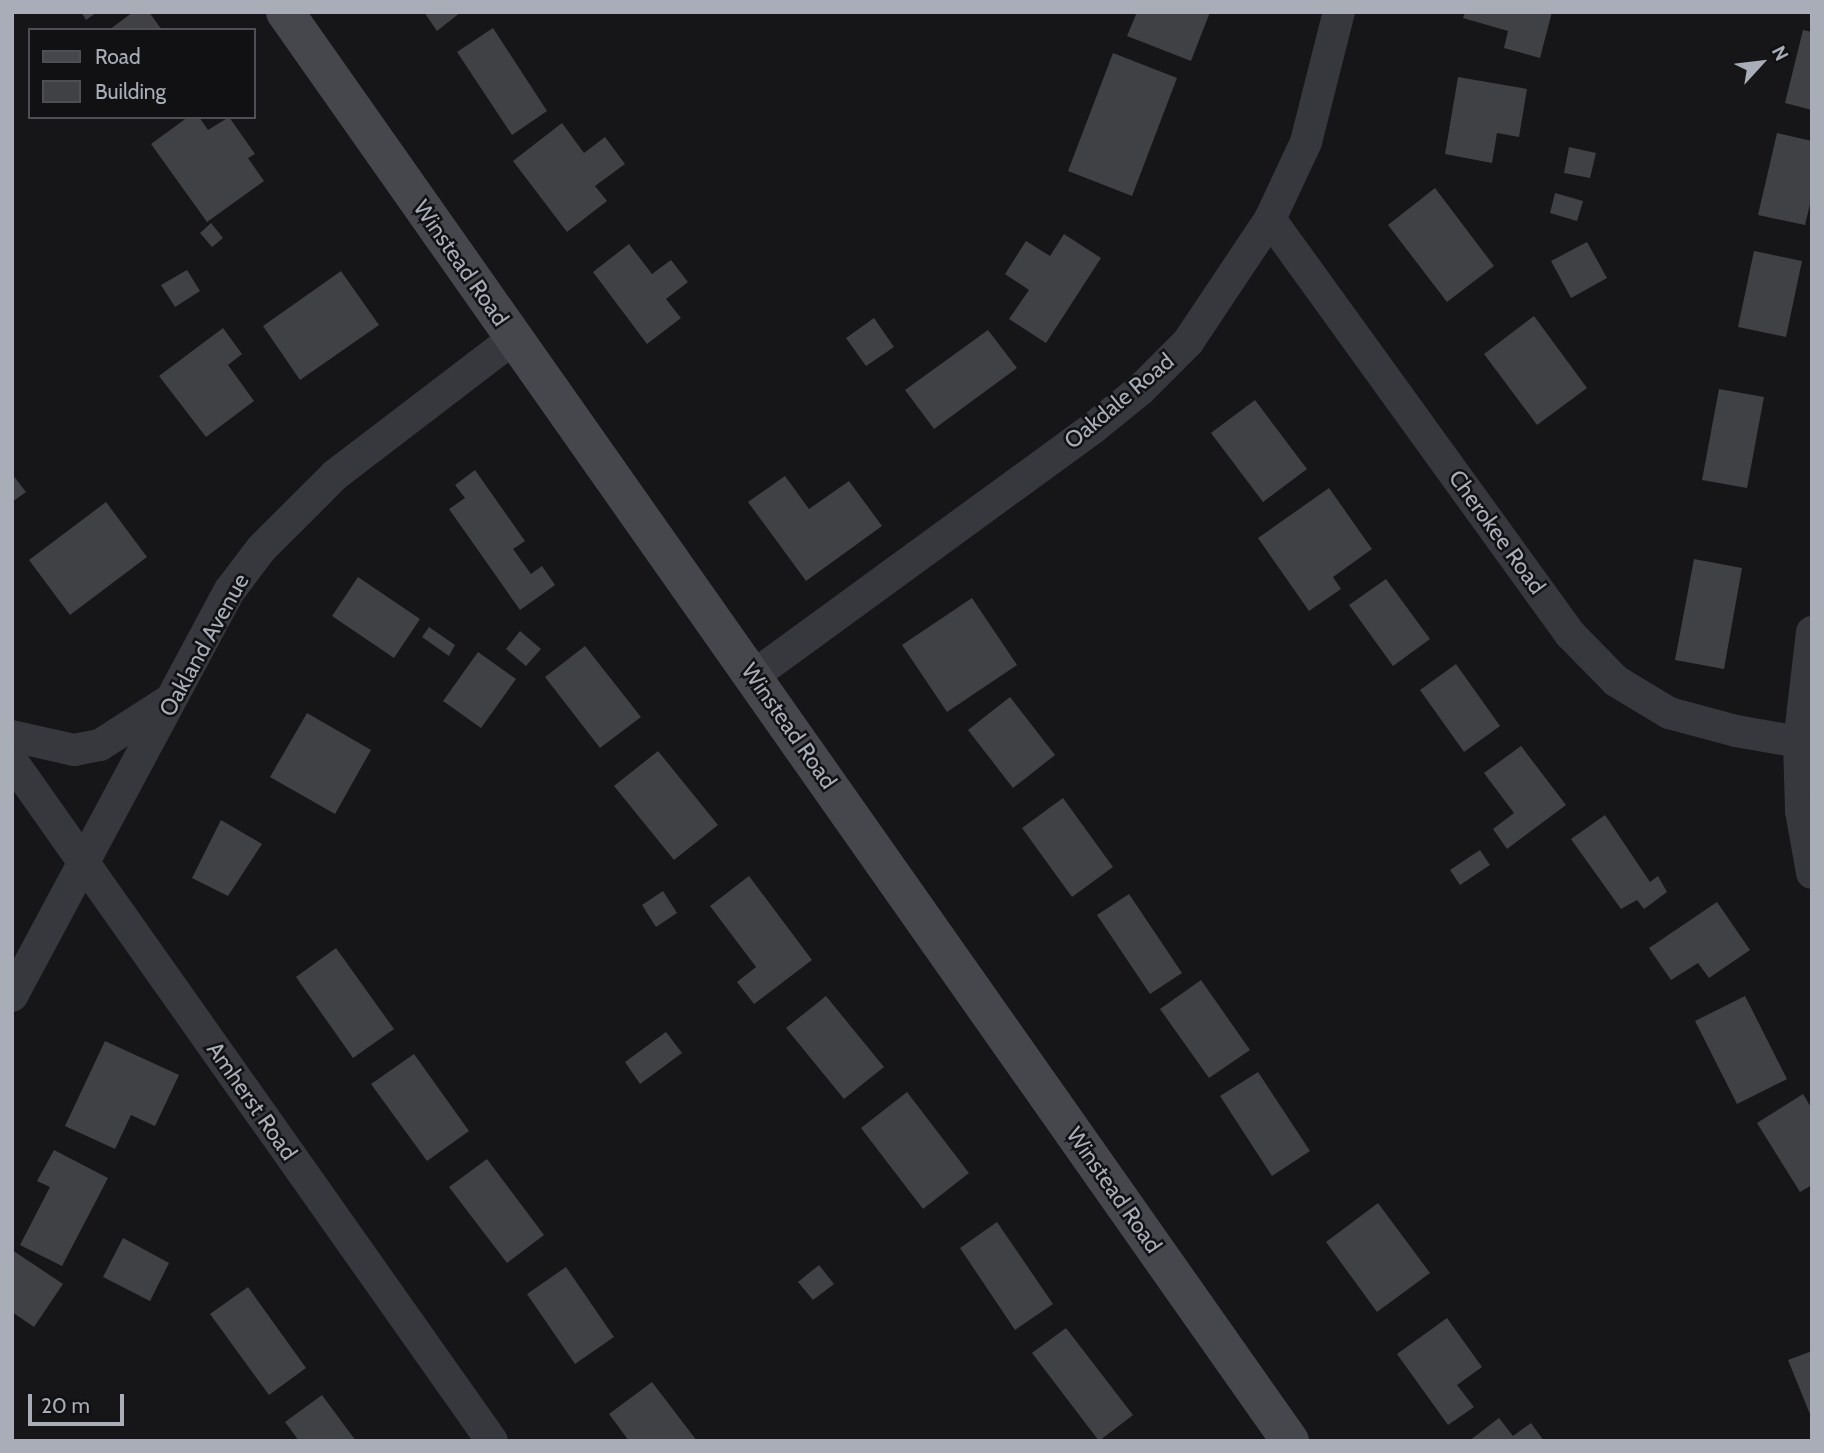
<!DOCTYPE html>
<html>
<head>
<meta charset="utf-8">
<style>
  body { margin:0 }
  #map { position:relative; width:1824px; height:1453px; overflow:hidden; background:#161618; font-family:Cabin,sans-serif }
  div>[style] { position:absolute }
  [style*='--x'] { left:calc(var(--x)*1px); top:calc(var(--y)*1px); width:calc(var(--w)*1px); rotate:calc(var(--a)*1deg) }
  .building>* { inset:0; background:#404145 }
  .street>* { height:32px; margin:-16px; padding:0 16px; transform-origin:16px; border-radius:16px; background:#37383d }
  .secondary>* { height:38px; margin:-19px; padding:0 19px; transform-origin:19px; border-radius:19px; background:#45474d }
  span { translate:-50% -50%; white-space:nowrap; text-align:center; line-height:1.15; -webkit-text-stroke:5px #111113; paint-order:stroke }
  .street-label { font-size:23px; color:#a8adb8 }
  .frame { position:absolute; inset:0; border:14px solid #a8adb8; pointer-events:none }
  .legend { position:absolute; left:28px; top:28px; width:228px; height:91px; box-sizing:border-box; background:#111113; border:2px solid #4d4f55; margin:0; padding:9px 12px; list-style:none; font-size:21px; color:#a8adb8 }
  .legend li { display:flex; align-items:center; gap:14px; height:35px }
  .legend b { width:35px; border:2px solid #4d4f55 }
  .north { position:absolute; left:1726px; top:28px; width:70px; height:70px; -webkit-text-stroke:5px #111113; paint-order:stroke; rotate:63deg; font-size:19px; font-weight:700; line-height:28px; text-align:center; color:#a8adb8 }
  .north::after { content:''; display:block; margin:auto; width:24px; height:32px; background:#a8adb8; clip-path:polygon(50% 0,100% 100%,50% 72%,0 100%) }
  .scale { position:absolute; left:28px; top:1394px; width:96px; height:32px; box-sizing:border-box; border:4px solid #a8adb8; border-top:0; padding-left:9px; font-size:21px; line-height:24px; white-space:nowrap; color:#a8adb8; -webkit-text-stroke:5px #111113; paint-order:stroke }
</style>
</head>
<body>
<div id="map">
  <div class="building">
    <i style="clip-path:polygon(81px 12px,97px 12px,86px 20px)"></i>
    <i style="clip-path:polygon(133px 12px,149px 12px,162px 30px,109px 30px)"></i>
    <i style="clip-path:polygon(424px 12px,461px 12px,437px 31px)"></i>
    <i style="clip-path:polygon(1137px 12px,1210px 12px,1191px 61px,1127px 36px)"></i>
    <i style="clip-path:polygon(1465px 12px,1552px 12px,1540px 58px,1504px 48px,1508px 31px,1463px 18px)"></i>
    <i style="clip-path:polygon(493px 28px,547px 111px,512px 135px,457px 52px)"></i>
    <i style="clip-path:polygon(1803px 30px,1812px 32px,1812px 110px,1785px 103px)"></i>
    <i style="clip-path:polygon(1113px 53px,1177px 78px,1132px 196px,1068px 171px)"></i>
    <i style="clip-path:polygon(1458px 77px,1527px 89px,1519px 137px,1497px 133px,1492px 163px,1445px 154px)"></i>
    <i style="clip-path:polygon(188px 117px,199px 117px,208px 130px,229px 117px,255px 154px,248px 158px,264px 181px,207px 222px,151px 144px)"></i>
    <i style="clip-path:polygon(562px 123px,584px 153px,605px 137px,625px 164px,595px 186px,607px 201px,567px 232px,513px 161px)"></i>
    <i style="clip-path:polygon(1777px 133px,1812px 141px,1812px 196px,1805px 225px,1758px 215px)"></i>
    <i style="clip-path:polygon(1569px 147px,1596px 153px,1590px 178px,1564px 173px)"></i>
    <i style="clip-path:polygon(1435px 188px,1494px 266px,1447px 302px,1388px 225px)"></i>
    <i style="clip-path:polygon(1555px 193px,1583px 201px,1577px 221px,1550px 213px)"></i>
    <i style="clip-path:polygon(211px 223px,223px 238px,212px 247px,200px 233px)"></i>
    <i style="clip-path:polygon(1064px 234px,1101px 258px,1046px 343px,1009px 319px,1029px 290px,1005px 274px,1026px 241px,1050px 256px)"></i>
    <i style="clip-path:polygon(1587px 242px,1607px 278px,1571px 298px,1551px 261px)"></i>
    <i style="clip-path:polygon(629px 244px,652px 274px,671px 260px,688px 282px,666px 299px,681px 318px,647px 344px,593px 272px)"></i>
    <i style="clip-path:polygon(1754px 251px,1802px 261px,1786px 337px,1738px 327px)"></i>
    <i style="clip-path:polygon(187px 270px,200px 291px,175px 307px,161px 285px)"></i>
    <i style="clip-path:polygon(341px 271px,379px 325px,300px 380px,263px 326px)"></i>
    <i style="clip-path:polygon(1534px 316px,1587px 388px,1537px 425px,1484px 354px)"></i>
    <i style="clip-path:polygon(874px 318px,894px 347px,866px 366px,846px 338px)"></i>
    <i style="clip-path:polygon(223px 328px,242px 354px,228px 365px,254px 401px,206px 437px,159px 376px)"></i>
    <i style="clip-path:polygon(988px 330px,1017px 368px,934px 429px,905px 390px)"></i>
    <i style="clip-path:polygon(1719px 389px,1764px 397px,1747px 488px,1702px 480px)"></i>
    <i style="clip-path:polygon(1255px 400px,1307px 469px,1263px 502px,1211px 433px)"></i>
    <i style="clip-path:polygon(475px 470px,525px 541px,513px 549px,531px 574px,542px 566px,555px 585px,520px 610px,449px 509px,465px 498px,455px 485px)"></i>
    <i style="clip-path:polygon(12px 474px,26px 492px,12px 502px)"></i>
    <i style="clip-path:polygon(785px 476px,809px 509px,849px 481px,882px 526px,806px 581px,748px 502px)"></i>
    <i style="clip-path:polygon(1329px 488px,1372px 549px,1333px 577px,1341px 589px,1309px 611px,1258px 538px)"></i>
    <i style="clip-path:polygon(106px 502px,147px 557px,70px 615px,29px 560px)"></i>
    <i style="clip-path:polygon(1694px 559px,1742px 568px,1724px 669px,1675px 660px)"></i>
    <i style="clip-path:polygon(358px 577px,420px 619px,394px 658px,332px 616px)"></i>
    <i style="clip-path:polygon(1386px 579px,1430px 639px,1393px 666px,1349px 605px)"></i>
    <i style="clip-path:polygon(972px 598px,1017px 665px,947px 712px,902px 645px)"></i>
    <i style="clip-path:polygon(429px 627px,455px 645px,449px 656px,422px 637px)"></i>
    <i style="clip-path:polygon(520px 631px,541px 649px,526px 666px,506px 649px)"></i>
    <i style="clip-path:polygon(585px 646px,641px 717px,600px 748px,545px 677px)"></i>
    <i style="clip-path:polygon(478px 652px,516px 679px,481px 728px,443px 701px)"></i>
    <i style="clip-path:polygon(1456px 664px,1500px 726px,1464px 752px,1420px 690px)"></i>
    <i style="clip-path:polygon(1010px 697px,1055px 755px,1013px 788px,968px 730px)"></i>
    <i style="clip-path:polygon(307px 713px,371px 750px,335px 814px,270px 777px)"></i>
    <i style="clip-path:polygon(1521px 746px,1566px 805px,1507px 849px,1493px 829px,1514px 813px,1484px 773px)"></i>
    <i style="clip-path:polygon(658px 751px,718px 825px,674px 860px,614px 786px)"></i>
    <i style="clip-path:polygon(1063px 798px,1113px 867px,1072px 897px,1022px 828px)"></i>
    <i style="clip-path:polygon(1605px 815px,1650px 882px,1658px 876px,1667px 892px,1644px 909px,1637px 900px,1621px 909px,1571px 839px)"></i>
    <i style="clip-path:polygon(221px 820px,262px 844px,228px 896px,192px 878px)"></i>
    <i style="clip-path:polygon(1480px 850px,1490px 865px,1460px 885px,1450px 870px)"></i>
    <i style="clip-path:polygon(749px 876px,812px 960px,754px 1004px,737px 982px,756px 967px,710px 906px)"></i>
    <i style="clip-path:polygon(663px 891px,677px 913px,656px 927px,642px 905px)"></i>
    <i style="clip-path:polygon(1129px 894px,1182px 973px,1150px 994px,1097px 915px)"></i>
    <i style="clip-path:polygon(1717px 902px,1750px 950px,1709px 978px,1698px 963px,1671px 980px,1649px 948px)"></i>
    <i style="clip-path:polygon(336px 948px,394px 1029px,353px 1058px,296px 977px)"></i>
    <i style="clip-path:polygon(1201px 980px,1250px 1050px,1209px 1078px,1160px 1009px)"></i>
    <i style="clip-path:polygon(826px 996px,884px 1067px,844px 1099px,786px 1028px)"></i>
    <i style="clip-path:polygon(1745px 996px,1787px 1079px,1737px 1104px,1695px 1021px)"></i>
    <i style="clip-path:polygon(666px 1032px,682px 1053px,640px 1084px,625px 1062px)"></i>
    <i style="clip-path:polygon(105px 1041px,179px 1075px,155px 1126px,131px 1115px,115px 1149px,65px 1126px)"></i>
    <i style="clip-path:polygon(414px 1054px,469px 1131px,427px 1161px,371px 1084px)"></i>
    <i style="clip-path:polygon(1258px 1072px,1310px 1151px,1272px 1176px,1220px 1096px)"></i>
    <i style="clip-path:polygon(907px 1092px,969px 1173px,923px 1209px,861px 1128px)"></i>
    <i style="clip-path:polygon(1803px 1094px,1812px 1109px,1812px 1185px,1800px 1192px,1757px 1123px)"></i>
    <i style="clip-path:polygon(54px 1150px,108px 1178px,62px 1266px,20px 1245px,50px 1187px,37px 1181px)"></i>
    <i style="clip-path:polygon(487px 1159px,544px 1235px,507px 1263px,449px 1187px)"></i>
    <i style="clip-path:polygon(1378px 1203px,1430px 1273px,1377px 1312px,1326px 1242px)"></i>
    <i style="clip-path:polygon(997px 1222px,1053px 1304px,1015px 1330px,960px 1248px)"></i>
    <i style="clip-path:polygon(123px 1238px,169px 1263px,150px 1301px,103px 1277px)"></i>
    <i style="clip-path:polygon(12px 1250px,63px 1284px,34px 1327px,12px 1312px)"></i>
    <i style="clip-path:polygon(819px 1265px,834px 1284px,813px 1300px,798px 1282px)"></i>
    <i style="clip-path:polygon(566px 1267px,614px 1337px,575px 1364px,527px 1294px)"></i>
    <i style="clip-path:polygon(248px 1287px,306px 1368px,269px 1395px,210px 1314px)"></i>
    <i style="clip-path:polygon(1447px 1318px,1482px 1367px,1457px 1385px,1474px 1407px,1448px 1425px,1397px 1354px)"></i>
    <i style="clip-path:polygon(1066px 1328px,1133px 1415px,1099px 1441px,1032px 1353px)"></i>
    <i style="clip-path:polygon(1812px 1351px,1812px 1419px,1788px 1360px)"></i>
    <i style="clip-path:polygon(652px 1382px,697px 1441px,629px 1441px,609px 1414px)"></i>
    <i style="clip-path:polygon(322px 1395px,356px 1441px,299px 1441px,285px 1422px)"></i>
    <i style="clip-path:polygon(1499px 1418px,1513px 1436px,1531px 1423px,1544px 1441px,1469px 1441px)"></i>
  </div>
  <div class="street">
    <i style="--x:1270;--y:219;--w:512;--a:54.14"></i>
    <i style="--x:1570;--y:634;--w:66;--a:45.6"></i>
    <i style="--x:1616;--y:681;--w:62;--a:31.1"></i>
    <i style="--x:1669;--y:713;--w:69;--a:15"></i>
    <i style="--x:1736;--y:731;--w:64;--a:9.9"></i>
    <i style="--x:1812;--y:632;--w:111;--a:96.7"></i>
    <i style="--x:1799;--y:742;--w:69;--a:88.3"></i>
    <i style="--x:1801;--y:811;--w:63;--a:79.9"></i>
    <i style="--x:753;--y:676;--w:421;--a:-36.1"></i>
    <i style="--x:1093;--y:428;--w:60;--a:-39"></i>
    <i style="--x:1140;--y:390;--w:68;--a:-45"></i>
    <i style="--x:1188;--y:342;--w:148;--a:-56.3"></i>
    <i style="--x:1270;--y:219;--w:85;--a:-64.9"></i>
    <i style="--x:1306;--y:142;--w:134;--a:-75.8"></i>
    <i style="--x:12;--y:736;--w:64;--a:12.7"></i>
    <i style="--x:74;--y:750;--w:26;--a:-11"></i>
    <i style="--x:100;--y:745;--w:80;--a:-32.7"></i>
    <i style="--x:12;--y:761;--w:832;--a:54.78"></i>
    <i style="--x:12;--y:996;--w:461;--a:-61.8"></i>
    <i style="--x:230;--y:590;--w:51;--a:-52.9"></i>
    <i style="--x:261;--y:549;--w:105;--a:-45"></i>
    <i style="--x:335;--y:475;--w:225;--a:-37.4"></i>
  </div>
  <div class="secondary">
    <i style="--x:285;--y:12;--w:1747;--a:54.88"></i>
  </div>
  <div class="street-label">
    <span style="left:461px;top:263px;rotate:55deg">Winstead Road</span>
    <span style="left:1119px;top:401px;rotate:-40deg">Oakdale Road</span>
    <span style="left:1497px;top:532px;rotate:54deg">Cherokee Road</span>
    <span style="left:204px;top:645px;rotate:-61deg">Oakland Avenue</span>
    <span style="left:789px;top:726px;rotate:55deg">Winstead Road</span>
    <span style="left:252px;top:1101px;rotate:55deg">Amherst Road</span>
    <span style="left:1114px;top:1190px;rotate:55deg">Winstead Road</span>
  </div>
  <div class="frame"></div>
  <ul class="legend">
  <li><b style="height:9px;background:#45474d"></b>Road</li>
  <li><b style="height:19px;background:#404145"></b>Building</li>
  </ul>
  <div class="north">N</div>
  <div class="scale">20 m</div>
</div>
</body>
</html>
